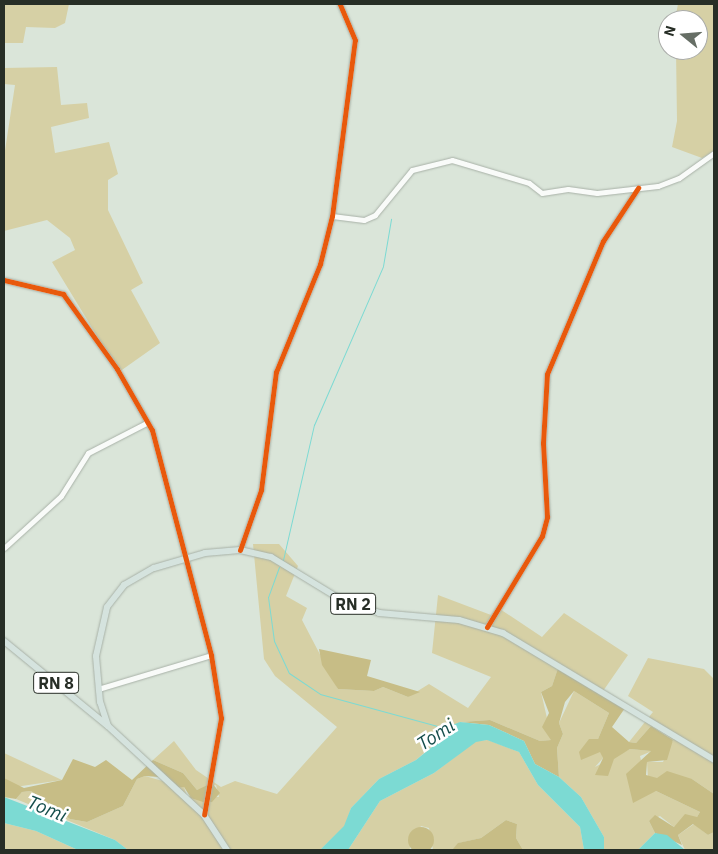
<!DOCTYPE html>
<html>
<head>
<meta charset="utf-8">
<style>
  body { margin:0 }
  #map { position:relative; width:718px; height:854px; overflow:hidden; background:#dae5d9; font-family:"IBM Plex Sans",sans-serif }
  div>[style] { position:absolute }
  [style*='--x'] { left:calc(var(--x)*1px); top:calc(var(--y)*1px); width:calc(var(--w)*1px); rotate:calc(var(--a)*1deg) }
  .green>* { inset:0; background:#d6d0a5 }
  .forest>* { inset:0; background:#c7bd86 }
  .round { border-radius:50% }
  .water>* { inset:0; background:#7cdad3 }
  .stream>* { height:1px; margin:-0.5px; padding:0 0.5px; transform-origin:0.5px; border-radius:0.5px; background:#7cdad3 }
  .roads { filter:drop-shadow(0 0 1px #a8b1a7) drop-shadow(0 0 1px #a8b1a7) }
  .minor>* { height:5px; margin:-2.5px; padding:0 2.5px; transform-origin:2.5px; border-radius:2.5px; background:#f9fbf9 }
  .major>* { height:6px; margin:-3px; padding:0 3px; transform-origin:3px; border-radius:3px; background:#d5e3de }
  .cycleway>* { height:5px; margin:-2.5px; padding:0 2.5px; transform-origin:2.5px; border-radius:2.5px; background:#e8590c }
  span { translate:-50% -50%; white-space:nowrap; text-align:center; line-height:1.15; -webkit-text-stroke:5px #fff; paint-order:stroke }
  .shield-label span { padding:1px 4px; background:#fff; border:1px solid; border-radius:4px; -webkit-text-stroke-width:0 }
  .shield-label { font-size:16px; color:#272e26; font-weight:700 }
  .water-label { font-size:19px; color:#154e4c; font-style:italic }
  .frame { position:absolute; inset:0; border:5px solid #272e26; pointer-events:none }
  .north { position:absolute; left:658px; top:10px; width:50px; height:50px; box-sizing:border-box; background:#fff; border:1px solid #a9aba8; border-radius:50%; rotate:287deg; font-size:14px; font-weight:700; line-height:20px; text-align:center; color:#272e26 }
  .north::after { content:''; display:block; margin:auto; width:18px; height:22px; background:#666e65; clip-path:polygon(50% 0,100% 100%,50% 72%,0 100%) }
</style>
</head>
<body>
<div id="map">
  <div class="green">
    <i style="clip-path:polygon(4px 4px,69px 4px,65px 23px,55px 28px,26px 27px,23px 43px,5px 43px,4px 51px)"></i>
    <i style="clip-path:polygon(678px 4px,714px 4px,714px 151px,702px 158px,672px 147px,677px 121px,676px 50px,698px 50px,698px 20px,675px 20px)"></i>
    <i style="clip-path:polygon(57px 67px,61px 105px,87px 103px,89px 118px,51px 127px,55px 153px,109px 142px,118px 174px,108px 180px,108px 210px,143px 283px,131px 290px,160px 343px,119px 372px,52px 262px,75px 250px,70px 238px,47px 220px,4px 231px,4px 157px,15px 85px,4px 84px,4px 68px)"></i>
    <i style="clip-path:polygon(253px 544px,279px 544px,298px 566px,286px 596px,307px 608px,302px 620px,338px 689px,374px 691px,383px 687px,408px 697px,429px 684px,468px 708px,491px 677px,432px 653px,438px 595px,491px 615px,497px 607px,542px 637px,564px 613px,628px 655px,601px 694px,558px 668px,552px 686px,541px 692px,552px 740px,540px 741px,490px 720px,460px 722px,416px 760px,379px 779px,351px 808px,345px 826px,320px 850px,128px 850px,115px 840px,16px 799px,22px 792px,31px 791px,70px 819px,87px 822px,123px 806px,137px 779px,145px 776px,184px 787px,187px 796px,219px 797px,216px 785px,197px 790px,183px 773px,153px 760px,174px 741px,196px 770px,221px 787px,235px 781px,277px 794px,337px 727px,275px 676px,264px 659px)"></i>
    <i style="clip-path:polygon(648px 658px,704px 669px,714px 679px,714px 794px,692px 779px,648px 779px,647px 762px,663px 762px,673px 740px,666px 735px,651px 726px,636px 743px,629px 742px,653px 712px,628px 696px)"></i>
    <i style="clip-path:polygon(574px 691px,609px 713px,598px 739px,603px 758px,595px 767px,630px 749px,652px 751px,640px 756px,648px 792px,656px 791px,700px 812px,697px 817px,674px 827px,660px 816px,649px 821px,655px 833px,638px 850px,604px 850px,604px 837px,581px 797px,559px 777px,557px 748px,563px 734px,559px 723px)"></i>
    <i style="clip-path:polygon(488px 740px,519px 752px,538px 785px,580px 827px,584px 850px,523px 850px,516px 838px,517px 824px,506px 820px,481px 838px,459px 843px,452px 850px,433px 850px,429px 828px,421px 826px,409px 850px,348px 850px,380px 801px,434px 773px,476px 741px)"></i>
    <i style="clip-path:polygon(4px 753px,62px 780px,15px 787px,4px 778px)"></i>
    <i style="clip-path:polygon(4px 823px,36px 831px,78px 850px,4px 850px)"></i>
    <i style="clip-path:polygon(694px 824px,708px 835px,714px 832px,714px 850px,685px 850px,678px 835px)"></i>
  </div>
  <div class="forest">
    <i style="clip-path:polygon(319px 649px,371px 660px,367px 676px,420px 692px,408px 697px,383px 687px,374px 691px,338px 689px,322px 665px)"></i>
    <i style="clip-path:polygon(558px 668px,625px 708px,612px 727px,629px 742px,636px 743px,651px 726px,673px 740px,667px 760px,647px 762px,646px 775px,657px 778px,667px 771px,692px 779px,714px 794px,714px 832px,708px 835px,693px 824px,678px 835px,682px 845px,655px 833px,649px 821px,655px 815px,674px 827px,685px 814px,697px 817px,700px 812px,656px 791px,633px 803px,626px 774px,651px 751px,630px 749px,614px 759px,608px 776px,595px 775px,603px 758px,600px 752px,581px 760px,579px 752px,589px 739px,598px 739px,609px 713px,574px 691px,565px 702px,559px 723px,563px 734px,557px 748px,559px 777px,535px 764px,524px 741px,489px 725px,461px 722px,490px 720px,540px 741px,551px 740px,542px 727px,549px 713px,541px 692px,552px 686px)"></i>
    <i style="clip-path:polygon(73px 759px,95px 767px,106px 760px,132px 780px,153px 760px,183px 773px,197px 790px,212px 783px,220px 793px,212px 802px,203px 802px,191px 798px,184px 787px,172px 788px,159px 777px,145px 776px,137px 779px,123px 806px,87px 822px,70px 819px,31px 791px,22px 792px,16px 799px,4px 797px,4px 778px,24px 788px,62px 780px)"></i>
    <i style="clip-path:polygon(506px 820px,517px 824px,516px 838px,523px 850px,452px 850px,458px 843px,481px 838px)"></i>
    <i class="round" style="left:408px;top:827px;width:26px;height:26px"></i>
  </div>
  <div class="water">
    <i style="clip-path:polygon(460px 722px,489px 725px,524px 741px,535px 764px,559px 777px,581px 797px,604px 837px,604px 850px,584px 850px,580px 827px,538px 785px,519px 752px,487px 740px,476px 742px,434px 773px,380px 801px,348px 850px,320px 850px,344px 826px,351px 808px,379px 779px,416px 760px,443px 738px,447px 727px)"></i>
    <i style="clip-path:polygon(4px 797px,115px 840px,128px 850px,78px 850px,36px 831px,4px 823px)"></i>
    <i style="clip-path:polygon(655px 833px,667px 835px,685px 850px,638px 850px)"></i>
  </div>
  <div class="stream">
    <i style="--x:283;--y:560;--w:139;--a:-77.1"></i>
    <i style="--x:314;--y:425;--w:173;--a:-66.5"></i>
    <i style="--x:383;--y:266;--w:48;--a:-80.3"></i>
    <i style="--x:279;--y:567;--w:32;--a:110"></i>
    <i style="--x:268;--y:597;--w:44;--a:82.2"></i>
    <i style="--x:274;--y:641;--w:35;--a:65"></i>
    <i style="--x:289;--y:673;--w:37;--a:34"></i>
    <i style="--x:320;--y:694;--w:133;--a:15.3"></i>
  </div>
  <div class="roads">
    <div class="minor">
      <i style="--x:332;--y:216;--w:32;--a:7"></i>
      <i style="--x:364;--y:220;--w:12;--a:-24"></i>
      <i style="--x:375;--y:215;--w:58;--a:-50.6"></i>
      <i style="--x:412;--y:170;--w:41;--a:-14"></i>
      <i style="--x:452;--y:160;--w:80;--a:16.6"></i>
      <i style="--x:529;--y:183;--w:16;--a:38"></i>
      <i style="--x:542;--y:193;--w:26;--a:-9"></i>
      <i style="--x:568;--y:189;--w:29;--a:8"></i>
      <i style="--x:597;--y:193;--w:61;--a:-6.5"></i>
      <i style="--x:658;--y:186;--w:22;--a:-21"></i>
      <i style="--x:679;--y:178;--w:43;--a:-35.5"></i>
      <i style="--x:4;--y:280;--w:61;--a:13.3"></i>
      <i style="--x:63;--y:294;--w:92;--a:54.2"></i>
      <i style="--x:117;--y:369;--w:70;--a:60.2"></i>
      <i style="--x:152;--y:430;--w:233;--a:75.3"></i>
      <i style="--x:211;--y:655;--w:64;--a:81"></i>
      <i style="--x:221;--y:718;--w:98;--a:99.9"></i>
      <i style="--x:4;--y:548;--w:77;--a:-42.4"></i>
      <i style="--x:61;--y:496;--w:51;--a:-57.9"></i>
      <i style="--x:88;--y:453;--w:65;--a:-27.3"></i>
      <i style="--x:240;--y:550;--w:64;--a:-70.7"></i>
      <i style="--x:261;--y:490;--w:119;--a:-82.8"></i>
      <i style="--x:276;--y:372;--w:117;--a:-67.8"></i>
      <i style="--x:320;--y:264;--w:49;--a:-76"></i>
      <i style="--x:332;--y:216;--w:177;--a:-82.6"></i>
      <i style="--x:355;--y:40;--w:39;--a:-113"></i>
      <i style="--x:487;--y:627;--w:106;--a:-58.9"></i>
      <i style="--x:542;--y:536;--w:20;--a:-75"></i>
      <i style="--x:547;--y:517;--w:74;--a:-93.1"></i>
      <i style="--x:543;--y:443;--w:69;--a:-86.7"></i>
      <i style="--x:547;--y:374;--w:144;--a:-67.2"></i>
      <i style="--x:603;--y:241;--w:64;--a:-56.6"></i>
      <i style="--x:98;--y:689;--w:118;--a:-16.7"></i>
    </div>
    <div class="major">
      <i style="--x:4;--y:641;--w:134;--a:39.3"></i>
      <i style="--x:108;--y:726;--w:131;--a:42.8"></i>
      <i style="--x:204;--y:815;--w:42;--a:56.7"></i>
      <i style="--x:108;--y:726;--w:25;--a:-108"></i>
      <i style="--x:100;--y:702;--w:46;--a:-95"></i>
      <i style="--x:96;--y:656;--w:50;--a:-77.3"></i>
      <i style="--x:107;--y:607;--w:28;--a:-52"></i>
      <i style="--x:124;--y:585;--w:34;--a:-30"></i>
      <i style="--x:154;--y:568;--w:53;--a:-16.4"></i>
      <i style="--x:205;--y:553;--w:35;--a:-5"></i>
      <i style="--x:240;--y:550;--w:32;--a:13"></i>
      <i style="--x:271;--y:557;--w:84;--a:31.4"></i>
      <i style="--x:343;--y:601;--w:38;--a:18"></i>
      <i style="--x:379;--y:613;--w:80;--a:5"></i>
      <i style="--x:459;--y:620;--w:46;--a:16.5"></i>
      <i style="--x:503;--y:633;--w:246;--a:31"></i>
    </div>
  </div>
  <div class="cycleway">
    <i style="--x:4;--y:280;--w:61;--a:13.3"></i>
    <i style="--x:63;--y:294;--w:92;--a:54.2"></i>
    <i style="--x:117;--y:369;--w:70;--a:60.2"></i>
    <i style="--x:152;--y:430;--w:233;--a:75.3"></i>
    <i style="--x:211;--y:655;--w:64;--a:81"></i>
    <i style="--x:221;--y:718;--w:98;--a:99.9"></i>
    <i style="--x:240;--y:550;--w:64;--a:-70.7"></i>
    <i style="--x:261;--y:490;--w:119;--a:-82.8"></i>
    <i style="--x:276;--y:372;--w:117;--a:-67.8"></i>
    <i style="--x:320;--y:264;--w:49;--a:-76"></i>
    <i style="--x:332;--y:216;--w:177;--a:-82.6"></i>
    <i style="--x:355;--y:40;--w:39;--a:-113"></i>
    <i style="--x:487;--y:627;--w:106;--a:-58.9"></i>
    <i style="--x:542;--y:536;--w:20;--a:-75"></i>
    <i style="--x:547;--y:517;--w:74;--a:-93.1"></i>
    <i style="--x:543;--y:443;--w:69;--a:-86.7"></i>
    <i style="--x:547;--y:374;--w:144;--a:-67.2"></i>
    <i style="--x:603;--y:241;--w:64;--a:-56.6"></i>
  </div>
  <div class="shield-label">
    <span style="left:353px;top:604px">RN 2</span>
    <span style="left:56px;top:683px">RN 8</span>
  </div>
  <div class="water-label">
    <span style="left:436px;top:735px;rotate:-33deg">Tomi</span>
    <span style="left:47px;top:809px;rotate:22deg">Tomi</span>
  </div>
  <div class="frame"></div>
  <div class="north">N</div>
</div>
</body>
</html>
